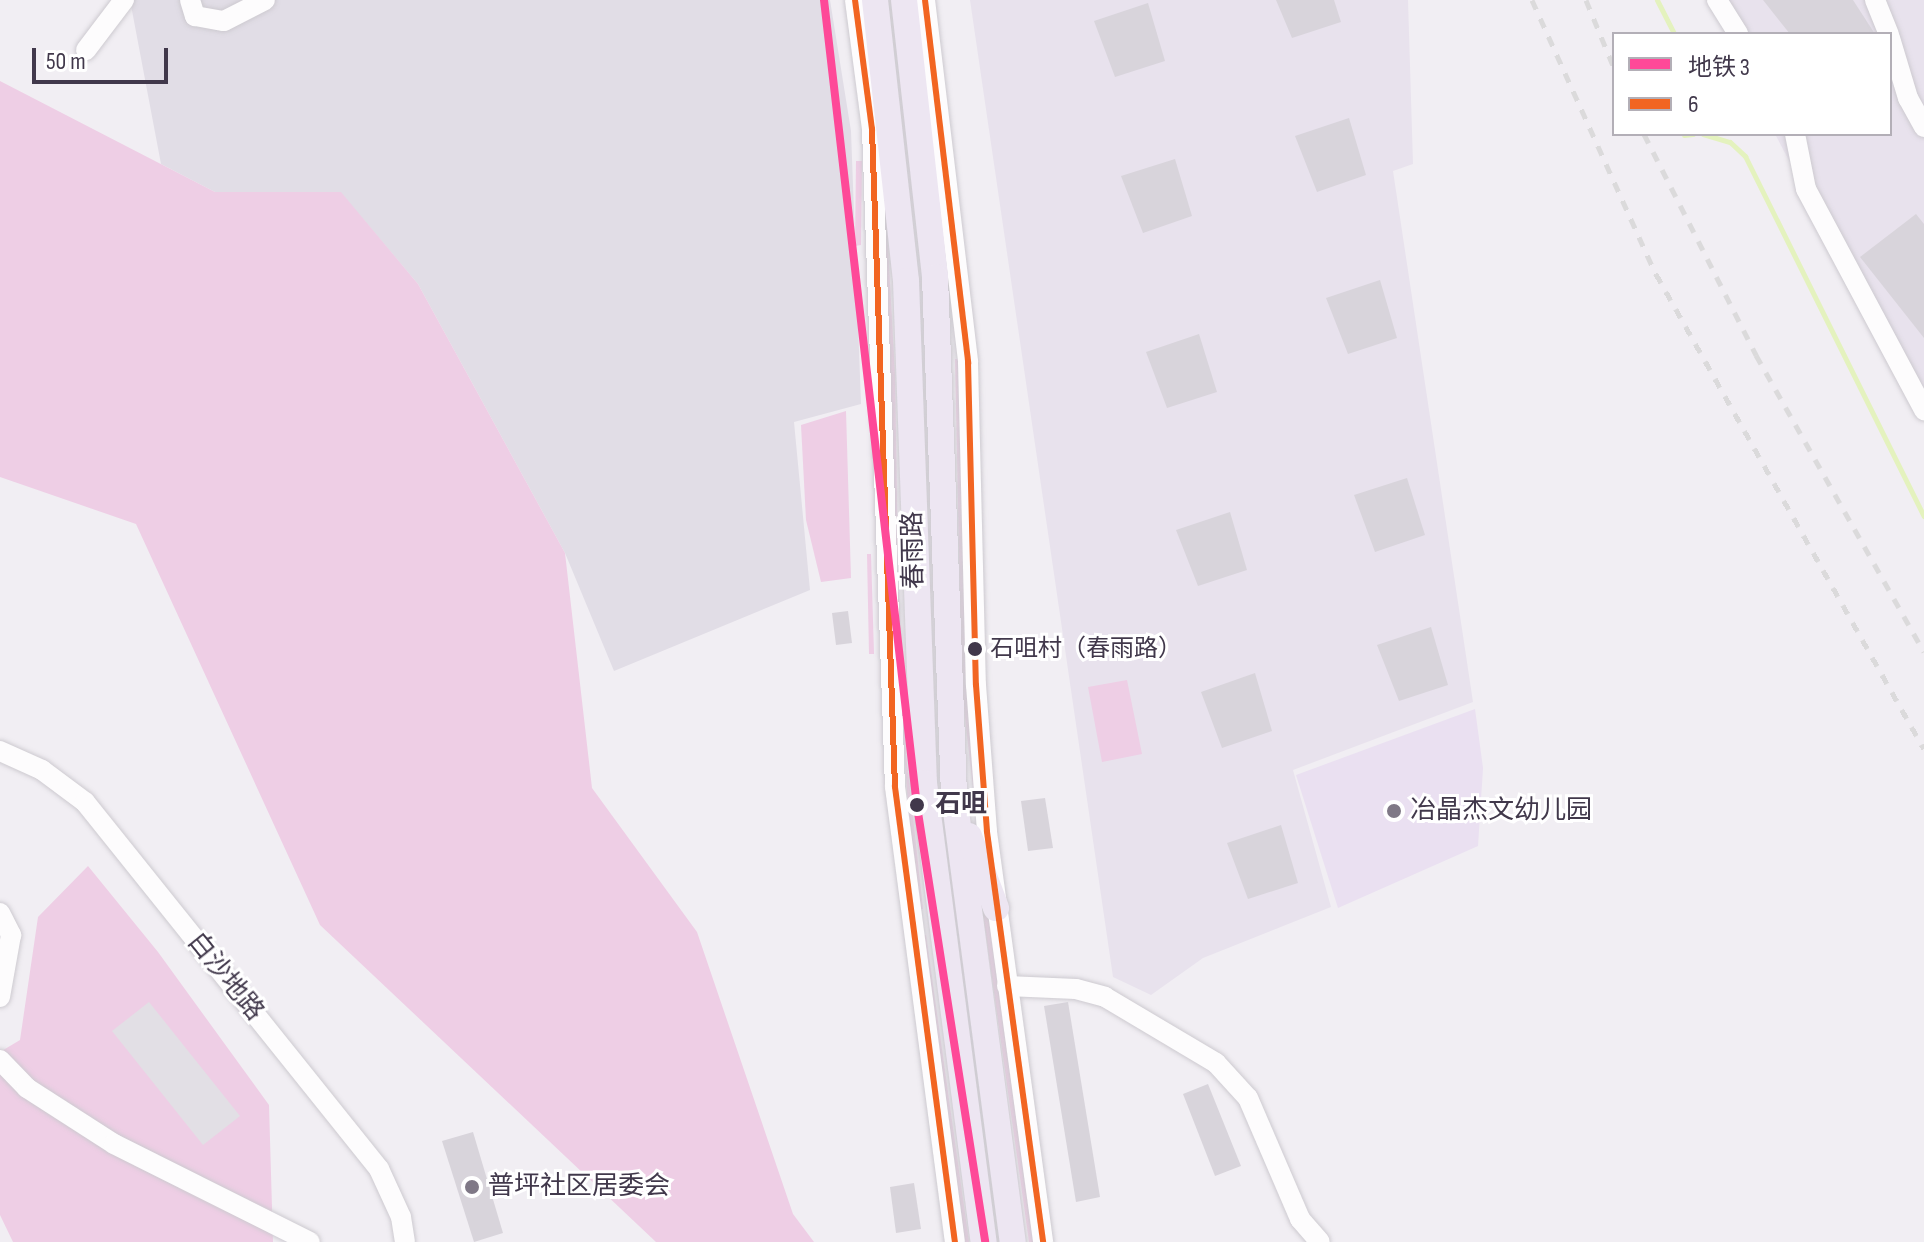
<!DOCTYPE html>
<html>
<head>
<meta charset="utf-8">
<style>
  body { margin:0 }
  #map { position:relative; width:1924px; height:1242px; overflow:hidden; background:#f1eef3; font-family:"Sofia Sans Condensed","Noto Sans SC",sans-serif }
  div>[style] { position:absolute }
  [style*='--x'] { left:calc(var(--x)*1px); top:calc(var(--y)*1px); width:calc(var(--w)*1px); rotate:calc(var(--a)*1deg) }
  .residential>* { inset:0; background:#e8e2ed }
  .industrial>* { inset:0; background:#e1dde6 }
  .education>* { inset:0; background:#eae0f1 }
  .green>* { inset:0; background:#eecee5 }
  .parking>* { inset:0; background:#e2dfe5 }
  .stream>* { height:5px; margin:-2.5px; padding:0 2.5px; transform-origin:2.5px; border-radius:2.5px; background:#e4f2be }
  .building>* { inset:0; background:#d8d4db }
  .roads { filter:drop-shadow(0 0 2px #cdcad0) drop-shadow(0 0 2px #cdcad0) }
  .minor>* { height:20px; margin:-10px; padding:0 10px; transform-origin:10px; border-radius:10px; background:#fdfcfd }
  .major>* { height:26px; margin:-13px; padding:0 13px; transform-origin:13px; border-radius:13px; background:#ede6f2 }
  .rail>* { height:5px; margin-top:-2.5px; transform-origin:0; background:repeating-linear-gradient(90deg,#dbdadb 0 10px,transparent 0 20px) }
  .bus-1>* { height:6px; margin:-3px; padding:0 3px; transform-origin:3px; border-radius:3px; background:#f26522 }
  .metro-1>* { height:8px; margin:-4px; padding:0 4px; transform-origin:4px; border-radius:4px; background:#fe4998 }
  .dots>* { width:22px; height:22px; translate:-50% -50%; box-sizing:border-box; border:4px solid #fff; border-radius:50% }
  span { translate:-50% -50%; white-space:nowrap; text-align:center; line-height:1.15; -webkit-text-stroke:6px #fff; paint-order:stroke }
  .bus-label { font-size:24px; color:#41384b }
  .left { translate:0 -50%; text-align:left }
  .street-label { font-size:26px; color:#41384b }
  .stop-label { font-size:26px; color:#41384b; font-weight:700 }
  .poi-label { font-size:26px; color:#41384b }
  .legend { position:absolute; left:1612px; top:32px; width:280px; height:104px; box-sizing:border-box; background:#fff; border:2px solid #b3afb7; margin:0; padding:10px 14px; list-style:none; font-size:24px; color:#41384b }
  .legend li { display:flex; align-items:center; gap:16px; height:40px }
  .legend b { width:40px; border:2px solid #b3afb7 }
  .scale { position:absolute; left:32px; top:48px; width:136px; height:36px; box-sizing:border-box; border:4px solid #41384b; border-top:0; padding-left:10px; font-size:24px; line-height:28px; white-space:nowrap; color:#41384b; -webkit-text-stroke:6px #fff; paint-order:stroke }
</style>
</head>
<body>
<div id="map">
  <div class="residential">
    <i style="clip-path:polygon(970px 0,1408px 0,1413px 164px,1393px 171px,1473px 702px,1293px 770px,1331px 907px,1203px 958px,1151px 995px,1113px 977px)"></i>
    <i style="clip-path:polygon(1715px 0,1924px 0,1924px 416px,1775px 134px,1890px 134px,1890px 34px,1730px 34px)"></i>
  </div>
  <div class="industrial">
    <i style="clip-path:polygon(130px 0,830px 0,851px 131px,861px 404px,794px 422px,810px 590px,614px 671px,565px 553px,418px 284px,341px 193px,215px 192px,161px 164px)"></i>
  </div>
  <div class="education">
    <i style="clip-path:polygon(1475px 709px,1483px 768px,1478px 846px,1338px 908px,1296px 775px)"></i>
  </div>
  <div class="green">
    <i style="clip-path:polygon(0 81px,215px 192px,341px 192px,418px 284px,565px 553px,592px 788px,697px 932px,793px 1214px,814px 1242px,656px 1242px,320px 925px,136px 524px,0 477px)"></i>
    <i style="clip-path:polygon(856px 161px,862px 161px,861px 245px,855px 246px)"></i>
    <i style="clip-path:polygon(885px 191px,895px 375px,898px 560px,890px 559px,880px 229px)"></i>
    <i style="clip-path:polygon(955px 359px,960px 359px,976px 814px,962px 691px)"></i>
    <i style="clip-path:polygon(846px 411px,851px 578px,821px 582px,806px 520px,801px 425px)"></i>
    <i style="clip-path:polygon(867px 554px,871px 554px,874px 654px,869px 654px)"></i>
    <i style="clip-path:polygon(899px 592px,906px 753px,923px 909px,916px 909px,892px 593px)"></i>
    <i style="clip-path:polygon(1127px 680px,1142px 754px,1102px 762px,1088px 687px)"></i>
    <i style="clip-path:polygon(88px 866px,158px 952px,269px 1105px,273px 1242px,13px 1242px,0 1215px,0 1052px,20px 1040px,38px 917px)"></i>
    <i style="clip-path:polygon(981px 899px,993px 931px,1038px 1242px,1029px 1242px)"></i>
    <i style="clip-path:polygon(926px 935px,969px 1242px,959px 1242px,917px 936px)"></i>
  </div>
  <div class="parking">
    <i style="clip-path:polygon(149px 1002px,240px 1116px,203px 1145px,112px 1031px)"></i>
  </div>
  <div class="stream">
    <i style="--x:1657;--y:0;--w:38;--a:63"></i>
    <i style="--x:1703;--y:134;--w:28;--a:17"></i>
    <i style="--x:1730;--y:142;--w:21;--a:43"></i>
    <i style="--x:1745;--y:156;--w:402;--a:63.6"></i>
    <i style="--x:1684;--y:135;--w:9;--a:-6"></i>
  </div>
  <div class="building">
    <i style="clip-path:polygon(1276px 0,1334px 0,1341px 22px,1292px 38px)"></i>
    <i style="clip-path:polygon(1763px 0,1853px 0,1875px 34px,1790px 34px)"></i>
    <i style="clip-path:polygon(1148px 3px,1165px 61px,1115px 77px,1094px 21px)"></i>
    <i style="clip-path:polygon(1349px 118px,1366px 175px,1317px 192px,1295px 136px)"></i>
    <i style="clip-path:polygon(1175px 159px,1192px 216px,1143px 233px,1121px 176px)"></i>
    <i style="clip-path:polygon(1916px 214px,1924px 224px,1924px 338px,1860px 257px)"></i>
    <i style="clip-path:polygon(1380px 280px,1397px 338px,1348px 354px,1326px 298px)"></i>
    <i style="clip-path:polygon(1199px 334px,1217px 392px,1167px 408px,1146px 352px)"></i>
    <i style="clip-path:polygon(1407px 478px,1425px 535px,1375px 552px,1354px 495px)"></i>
    <i style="clip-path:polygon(1230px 512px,1247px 570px,1198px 586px,1176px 530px)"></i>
    <i style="clip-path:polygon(848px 611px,852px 643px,836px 645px,832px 613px)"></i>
    <i style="clip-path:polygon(1431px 627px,1448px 685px,1399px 701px,1377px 645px)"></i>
    <i style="clip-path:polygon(1255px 673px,1272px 731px,1222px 748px,1201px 692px)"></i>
    <i style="clip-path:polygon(1045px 798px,1053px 848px,1028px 851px,1021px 801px)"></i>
    <i style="clip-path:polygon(1281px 825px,1298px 883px,1248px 899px,1227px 843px)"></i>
    <i style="clip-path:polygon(1068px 1002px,1100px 1197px,1076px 1202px,1044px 1006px)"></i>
    <i style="clip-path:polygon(1208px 1084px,1241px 1166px,1215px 1176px,1183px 1094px)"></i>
    <i style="clip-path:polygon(473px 1132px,503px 1233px,474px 1242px,442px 1141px)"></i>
    <i style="clip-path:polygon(914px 1183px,921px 1229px,896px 1233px,890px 1187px)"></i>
  </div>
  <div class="roads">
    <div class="minor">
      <i style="--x:190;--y:0;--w:17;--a:73"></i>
      <i style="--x:195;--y:16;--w:29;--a:10"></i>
      <i style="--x:224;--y:21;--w:46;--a:-27.1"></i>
      <i style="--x:855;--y:0;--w:130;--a:82.5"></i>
      <i style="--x:872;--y:129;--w:658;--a:88"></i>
      <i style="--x:895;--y:787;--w:459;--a:82.5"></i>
      <i style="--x:925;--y:0;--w:365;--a:83.2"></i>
      <i style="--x:968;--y:362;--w:323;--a:88.6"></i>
      <i style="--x:976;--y:685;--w:147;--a:85.7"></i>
      <i style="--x:987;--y:832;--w:414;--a:82.2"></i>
      <i style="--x:1717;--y:0;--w:40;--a:58"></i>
      <i style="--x:1875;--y:0;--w:37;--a:68"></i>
      <i style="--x:1890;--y:38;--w:63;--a:73.3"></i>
      <i style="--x:1908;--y:98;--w:33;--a:61"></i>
      <i style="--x:86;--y:50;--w:63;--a:-52.8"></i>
      <i style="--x:1795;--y:134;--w:56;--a:78.7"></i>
      <i style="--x:1806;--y:189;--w:251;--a:61.9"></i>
      <i style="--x:0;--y:751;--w:46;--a:24.3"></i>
      <i style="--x:42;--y:770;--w:54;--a:36.7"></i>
      <i style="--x:85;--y:802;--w:470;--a:51.3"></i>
      <i style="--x:379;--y:1169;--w:53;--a:65.4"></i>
      <i style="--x:401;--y:1217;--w:25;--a:81"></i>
      <i style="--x:0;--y:913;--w:25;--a:63"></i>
      <i style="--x:11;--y:935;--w:63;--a:100.1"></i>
      <i style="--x:1007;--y:986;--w:69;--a:2.5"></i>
      <i style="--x:1076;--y:989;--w:30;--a:15"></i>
      <i style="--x:1105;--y:997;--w:129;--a:30.7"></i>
      <i style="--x:1216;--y:1063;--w:47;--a:47.6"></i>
      <i style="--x:1248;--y:1098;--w:132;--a:66.7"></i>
      <i style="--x:1300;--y:1219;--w:30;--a:49"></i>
      <i style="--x:0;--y:1060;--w:39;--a:46"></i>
      <i style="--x:27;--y:1088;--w:103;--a:32.8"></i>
      <i style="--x:114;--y:1144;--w:219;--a:26.6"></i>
    </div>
    <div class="major">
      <i style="--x:875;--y:0;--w:283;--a:83.7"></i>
      <i style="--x:906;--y:281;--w:502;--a:87.95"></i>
      <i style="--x:924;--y:783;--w:463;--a:82.6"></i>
      <i style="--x:904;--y:0;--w:279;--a:83.6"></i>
      <i style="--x:935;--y:277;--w:519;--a:87.9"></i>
      <i style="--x:954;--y:796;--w:450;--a:82.5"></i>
      <i style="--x:969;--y:836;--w:77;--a:69.4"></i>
    </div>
  </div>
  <div class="rail">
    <i style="--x:1532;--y:0;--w:301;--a:65.7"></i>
    <i style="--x:1656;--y:274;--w:545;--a:60.57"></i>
    <i style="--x:1586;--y:0;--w:74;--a:67.6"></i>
    <i style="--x:1644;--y:134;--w:248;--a:63.1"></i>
    <i style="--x:1756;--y:355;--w:341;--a:60.5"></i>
  </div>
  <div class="bus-1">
    <i style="--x:855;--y:0;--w:130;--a:82.5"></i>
    <i style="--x:872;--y:129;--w:658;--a:88"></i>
    <i style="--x:895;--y:787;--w:459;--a:82.5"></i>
    <i style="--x:925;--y:0;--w:365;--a:83.2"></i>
    <i style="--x:968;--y:362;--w:323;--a:88.6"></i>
    <i style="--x:976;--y:685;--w:147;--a:85.7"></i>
    <i style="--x:987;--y:832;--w:414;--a:82.2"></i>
  </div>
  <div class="metro-1">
    <i style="--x:824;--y:0;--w:811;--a:83.42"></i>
    <i style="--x:917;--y:806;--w:441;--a:81.1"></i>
  </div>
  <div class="dots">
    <i style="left:975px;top:649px;background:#41384b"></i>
    <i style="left:917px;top:805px;background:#41384b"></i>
    <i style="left:1394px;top:811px;background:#7f7886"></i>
    <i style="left:472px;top:1187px;background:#7f7886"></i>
  </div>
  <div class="bus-label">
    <span class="left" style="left:990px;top:649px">石咀村（春雨路）</span>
  </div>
  <div class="street-label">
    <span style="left:914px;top:550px;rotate:-91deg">春雨路</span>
    <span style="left:225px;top:977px;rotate:51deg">白沙地路</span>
  </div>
  <div class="stop-label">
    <span class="left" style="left:935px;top:805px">石咀</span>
  </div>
  <div class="poi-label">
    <span class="left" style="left:1410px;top:811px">冶晶杰文幼儿园</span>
    <span class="left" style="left:488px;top:1187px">普坪社区居委会</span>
  </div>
  <ul class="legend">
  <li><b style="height:10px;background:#fe4998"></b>地铁 3</li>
  <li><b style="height:10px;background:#f26522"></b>6</li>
  </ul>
  <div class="scale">50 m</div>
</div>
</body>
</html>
